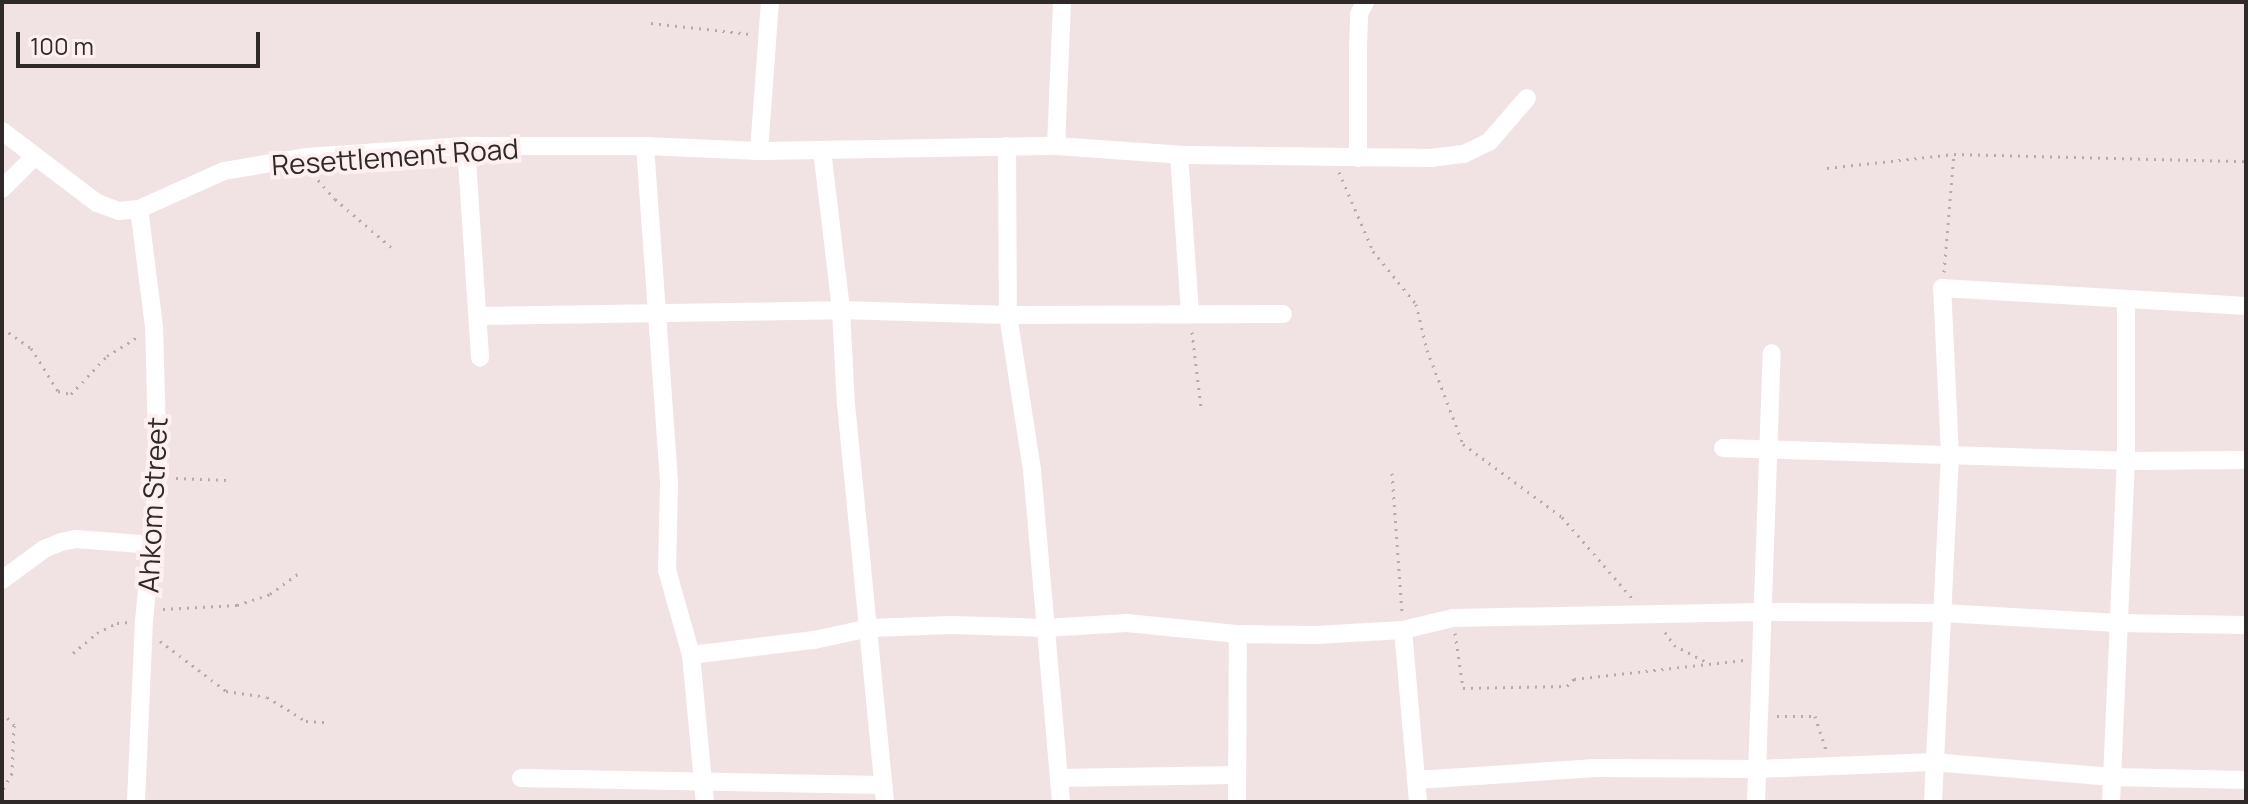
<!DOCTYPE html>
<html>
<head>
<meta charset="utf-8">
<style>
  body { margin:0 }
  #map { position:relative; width:2248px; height:804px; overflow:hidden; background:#f1e3e3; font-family:Manrope,sans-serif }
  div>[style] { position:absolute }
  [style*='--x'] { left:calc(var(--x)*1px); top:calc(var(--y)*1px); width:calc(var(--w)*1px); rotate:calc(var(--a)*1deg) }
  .path>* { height:3px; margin-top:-1.5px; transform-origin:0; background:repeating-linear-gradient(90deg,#b6abab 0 2px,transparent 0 8px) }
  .minor>* { height:18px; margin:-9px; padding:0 9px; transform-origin:9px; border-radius:9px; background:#fff }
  span { translate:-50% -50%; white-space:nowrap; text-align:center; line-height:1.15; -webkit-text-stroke:8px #fef0f0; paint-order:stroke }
  .street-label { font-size:28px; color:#2f2929 }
  .frame { position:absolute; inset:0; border:4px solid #2f2929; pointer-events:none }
  .scale { position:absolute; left:16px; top:32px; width:244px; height:36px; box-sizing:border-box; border:4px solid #2f2929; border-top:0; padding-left:10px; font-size:24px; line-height:28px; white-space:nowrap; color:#2f2929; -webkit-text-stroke:6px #fef0f0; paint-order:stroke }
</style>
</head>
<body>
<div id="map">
  <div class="path">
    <i style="--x:651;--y:23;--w:100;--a:6.3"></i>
    <i style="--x:1827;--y:168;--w:128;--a:-6.3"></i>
    <i style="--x:1954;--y:154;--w:292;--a:1.4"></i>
    <i style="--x:1339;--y:172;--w:86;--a:66.7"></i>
    <i style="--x:1373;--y:251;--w:68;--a:50.9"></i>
    <i style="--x:1416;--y:304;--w:47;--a:76.6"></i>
    <i style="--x:1427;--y:350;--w:101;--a:69"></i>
    <i style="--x:1463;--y:444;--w:123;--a:36.4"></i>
    <i style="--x:1562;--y:517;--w:107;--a:49.2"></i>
    <i style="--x:313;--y:174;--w:33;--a:49"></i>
    <i style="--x:335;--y:199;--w:75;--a:40.7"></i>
    <i style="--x:1944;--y:272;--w:118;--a:-85.2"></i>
    <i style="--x:2;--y:328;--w:35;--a:35"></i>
    <i style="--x:31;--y:348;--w:51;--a:57.9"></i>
    <i style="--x:58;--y:391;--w:13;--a:13"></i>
    <i style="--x:71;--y:394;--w:52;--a:-46.5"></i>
    <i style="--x:107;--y:356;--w:36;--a:-32"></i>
    <i style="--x:1192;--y:332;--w:77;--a:83.2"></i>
    <i style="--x:1392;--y:473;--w:141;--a:85.9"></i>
    <i style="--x:176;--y:478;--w:52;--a:2.2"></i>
    <i style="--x:163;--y:609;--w:74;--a:-3.1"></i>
    <i style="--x:237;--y:605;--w:35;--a:-18"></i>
    <i style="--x:270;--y:594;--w:39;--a:-36"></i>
    <i style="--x:1665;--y:632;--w:16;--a:55"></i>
    <i style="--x:1674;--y:645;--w:36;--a:28"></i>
    <i style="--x:1455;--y:633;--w:56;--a:81.7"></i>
    <i style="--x:1463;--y:688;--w:104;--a:-1.1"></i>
    <i style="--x:1567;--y:686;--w:10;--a:-45"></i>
    <i style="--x:1574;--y:679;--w:171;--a:-6.4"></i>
    <i style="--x:160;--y:641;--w:83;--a:37.1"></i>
    <i style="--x:226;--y:691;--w:41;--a:8.3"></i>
    <i style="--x:267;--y:697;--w:46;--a:31.6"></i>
    <i style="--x:306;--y:721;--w:22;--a:3"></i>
    <i style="--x:73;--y:653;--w:31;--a:-40"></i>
    <i style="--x:97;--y:633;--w:22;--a:-27"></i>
    <i style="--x:117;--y:623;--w:12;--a:-5"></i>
    <i style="--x:2;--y:712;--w:18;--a:47"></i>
    <i style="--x:14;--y:725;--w:48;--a:92.4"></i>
    <i style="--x:12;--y:773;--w:21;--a:119"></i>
    <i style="--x:1777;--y:716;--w:38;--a:0"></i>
    <i style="--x:1815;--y:716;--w:35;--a:72"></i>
  </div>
  <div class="minor">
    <i style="--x:2;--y:131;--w:119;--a:37.2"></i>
    <i style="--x:97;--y:203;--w:23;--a:20"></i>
    <i style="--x:119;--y:211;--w:20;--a:-6"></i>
    <i style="--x:139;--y:209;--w:93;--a:-24.1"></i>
    <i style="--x:224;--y:171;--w:84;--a:-9.6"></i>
    <i style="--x:307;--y:157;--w:159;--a:-4"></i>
    <i style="--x:466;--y:146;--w:179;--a:0"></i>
    <i style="--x:645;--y:146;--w:114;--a:2.5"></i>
    <i style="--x:759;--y:151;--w:297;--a:-1"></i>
    <i style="--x:1056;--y:146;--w:128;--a:4"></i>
    <i style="--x:1184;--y:155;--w:246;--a:0.7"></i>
    <i style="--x:1430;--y:158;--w:34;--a:-7"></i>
    <i style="--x:1464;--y:154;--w:28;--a:-26"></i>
    <i style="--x:1489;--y:142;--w:58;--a:-49.2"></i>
    <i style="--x:466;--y:146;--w:212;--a:86.2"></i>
    <i style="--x:645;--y:146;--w:339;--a:85.9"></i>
    <i style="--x:669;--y:484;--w:86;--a:91.3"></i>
    <i style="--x:667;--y:570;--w:88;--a:74.2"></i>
    <i style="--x:691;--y:655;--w:148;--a:84.6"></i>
    <i style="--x:1007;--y:146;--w:169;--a:89.7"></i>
    <i style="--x:1008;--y:315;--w:157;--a:81.2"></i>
    <i style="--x:1032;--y:470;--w:333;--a:85"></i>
    <i style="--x:1056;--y:146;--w:144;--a:-87.6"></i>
    <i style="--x:822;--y:150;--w:161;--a:83.2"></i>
    <i style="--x:841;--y:310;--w:94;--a:87"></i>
    <i style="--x:846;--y:404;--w:400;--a:84.4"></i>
    <i style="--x:759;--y:151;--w:149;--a:-85.8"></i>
    <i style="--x:1179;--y:155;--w:158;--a:86"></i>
    <i style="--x:1358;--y:158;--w:109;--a:-90"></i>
    <i style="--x:1358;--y:49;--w:35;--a:-88"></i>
    <i style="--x:1359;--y:14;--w:13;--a:-63"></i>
    <i style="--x:2;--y:189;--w:45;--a:-45"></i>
    <i style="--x:478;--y:316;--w:363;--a:-0.9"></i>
    <i style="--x:841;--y:310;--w:167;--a:1.7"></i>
    <i style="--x:1008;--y:315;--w:275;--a:-0.2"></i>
    <i style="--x:1723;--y:448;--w:403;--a:1.8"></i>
    <i style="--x:2126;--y:461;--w:120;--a:-0.5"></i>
    <i style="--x:2;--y:580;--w:52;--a:-36.4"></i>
    <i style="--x:44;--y:549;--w:18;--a:-22"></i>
    <i style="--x:61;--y:542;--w:15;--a:-11"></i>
    <i style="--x:76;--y:539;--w:78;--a:4.4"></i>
    <i style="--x:1403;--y:630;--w:173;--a:85"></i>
    <i style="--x:691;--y:655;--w:124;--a:-7"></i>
    <i style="--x:814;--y:640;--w:57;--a:-12.1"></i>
    <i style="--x:870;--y:628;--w:81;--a:-2.1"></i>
    <i style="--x:951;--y:625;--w:95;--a:1.8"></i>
    <i style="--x:1046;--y:628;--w:81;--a:-3.5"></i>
    <i style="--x:1127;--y:623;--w:112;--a:5.7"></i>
    <i style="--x:1238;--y:634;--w:77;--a:0.7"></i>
    <i style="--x:1315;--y:635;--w:88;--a:-3.3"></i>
    <i style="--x:1403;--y:630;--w:51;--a:-13.5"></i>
    <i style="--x:1453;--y:618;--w:307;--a:-1.1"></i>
    <i style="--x:1760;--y:612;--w:183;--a:0.3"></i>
    <i style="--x:1943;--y:613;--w:175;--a:3.3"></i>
    <i style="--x:2118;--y:623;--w:128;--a:0.9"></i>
    <i style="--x:521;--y:778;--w:362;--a:1.1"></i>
    <i style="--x:1059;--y:778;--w:176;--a:-1"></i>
    <i style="--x:1416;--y:780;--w:180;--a:-3.8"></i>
    <i style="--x:1596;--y:768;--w:161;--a:0.4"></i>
    <i style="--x:1757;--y:769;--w:176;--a:-2.3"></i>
    <i style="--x:1933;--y:762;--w:180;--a:4.8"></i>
    <i style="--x:2112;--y:777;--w:134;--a:1.3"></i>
    <i style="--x:136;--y:802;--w:181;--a:-87.5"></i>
    <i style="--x:144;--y:621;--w:146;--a:-84.5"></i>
    <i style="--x:158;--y:476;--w:149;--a:-91.5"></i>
    <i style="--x:154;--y:327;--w:119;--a:-97.2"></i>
    <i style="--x:1237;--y:802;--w:168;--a:-89.7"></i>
    <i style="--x:1756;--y:802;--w:449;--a:-88"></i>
    <i style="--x:1933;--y:802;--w:347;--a:-87.2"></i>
    <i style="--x:1950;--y:455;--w:167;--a:-92.7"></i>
    <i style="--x:1942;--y:288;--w:305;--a:3.4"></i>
    <i style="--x:2111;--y:802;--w:341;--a:-87.5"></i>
    <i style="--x:2126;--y:461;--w:162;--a:-90"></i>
  </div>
  <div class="street-label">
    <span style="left:395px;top:156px;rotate:-4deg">Resettlement Road</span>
    <span style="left:152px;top:505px;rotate:-87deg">Ahkom Street</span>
  </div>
  <div class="frame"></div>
  <div class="scale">100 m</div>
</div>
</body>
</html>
